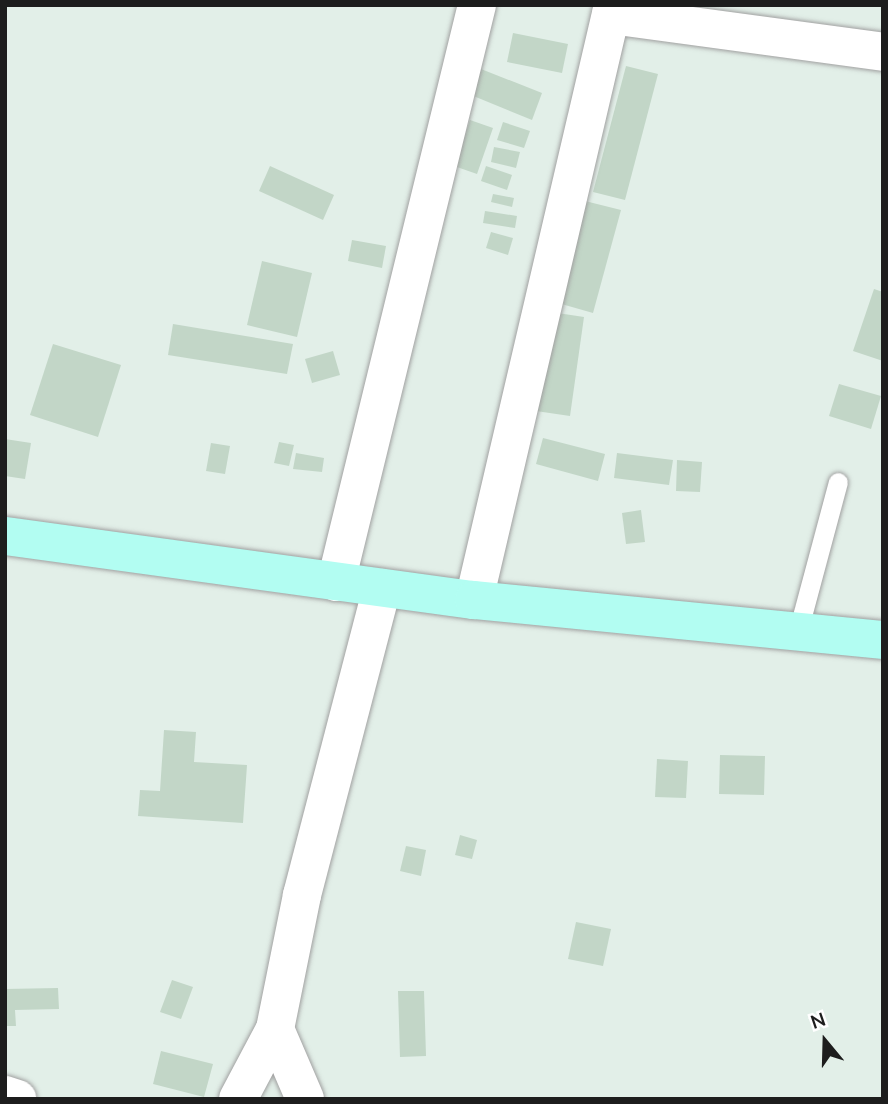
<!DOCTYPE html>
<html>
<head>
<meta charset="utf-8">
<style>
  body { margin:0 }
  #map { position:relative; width:888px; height:1104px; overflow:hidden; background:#e2efe8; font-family:"Nunito Sans",sans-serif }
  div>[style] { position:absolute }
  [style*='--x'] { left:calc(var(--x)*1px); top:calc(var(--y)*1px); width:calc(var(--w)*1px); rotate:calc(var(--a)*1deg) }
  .building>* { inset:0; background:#c2d6c7 }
  .roads { filter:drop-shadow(0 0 2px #a1a1a1) drop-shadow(0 0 2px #a1a1a1) }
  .lane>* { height:19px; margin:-9.5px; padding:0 9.5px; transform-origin:9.5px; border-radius:9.5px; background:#fff }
  .street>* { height:38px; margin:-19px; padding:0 19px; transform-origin:19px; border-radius:19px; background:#fff }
  .secondary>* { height:38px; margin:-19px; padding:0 19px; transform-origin:19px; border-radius:19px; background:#b2fdf2 }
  span { translate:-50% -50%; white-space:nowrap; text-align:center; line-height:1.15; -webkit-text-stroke:6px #fff; paint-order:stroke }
  .frame { position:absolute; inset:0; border:7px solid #1d1d1d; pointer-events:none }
  .north { position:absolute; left:790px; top:1006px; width:70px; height:70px; -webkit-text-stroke:5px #fff; paint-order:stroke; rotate:341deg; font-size:19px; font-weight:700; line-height:28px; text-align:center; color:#1d1d1d }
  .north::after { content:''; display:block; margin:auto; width:24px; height:32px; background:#1d1d1d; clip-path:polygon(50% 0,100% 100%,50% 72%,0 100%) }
</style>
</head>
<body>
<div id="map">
  <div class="building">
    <i style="clip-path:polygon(513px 33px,568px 44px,562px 73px,507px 62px)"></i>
    <i style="clip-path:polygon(626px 66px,658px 74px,625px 200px,593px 192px)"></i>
    <i style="clip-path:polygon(481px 69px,542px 93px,532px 120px,471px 95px)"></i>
    <i style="clip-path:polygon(470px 120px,493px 128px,477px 174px,454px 166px)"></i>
    <i style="clip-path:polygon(503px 122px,530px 131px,524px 148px,497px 140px)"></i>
    <i style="clip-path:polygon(494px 147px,520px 152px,516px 168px,491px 162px)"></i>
    <i style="clip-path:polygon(270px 166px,334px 195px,323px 220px,259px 191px)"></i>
    <i style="clip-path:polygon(486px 166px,512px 175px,507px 190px,481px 181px)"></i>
    <i style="clip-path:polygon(493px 194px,514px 198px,512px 207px,491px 202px)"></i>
    <i style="clip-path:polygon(585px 201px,621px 210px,593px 313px,558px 303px)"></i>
    <i style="clip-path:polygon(485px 211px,517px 216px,515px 228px,483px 223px)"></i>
    <i style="clip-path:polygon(491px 232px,513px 238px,508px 255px,486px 248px)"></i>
    <i style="clip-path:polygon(352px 240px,386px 246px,382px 268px,348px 261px)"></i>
    <i style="clip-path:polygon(262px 261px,312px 273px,297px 337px,247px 325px)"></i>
    <i style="clip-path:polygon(874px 289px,883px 292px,883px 361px,853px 351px)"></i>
    <i style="clip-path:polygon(551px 312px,584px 317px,570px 416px,536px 411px)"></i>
    <i style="clip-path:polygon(173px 324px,293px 344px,287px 374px,168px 355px)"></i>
    <i style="clip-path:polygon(53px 344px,121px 365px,98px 437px,30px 415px)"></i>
    <i style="clip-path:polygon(333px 351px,340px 375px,312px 383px,305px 359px)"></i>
    <i style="clip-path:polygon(839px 384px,881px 396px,871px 429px,829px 416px)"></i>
    <i style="clip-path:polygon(543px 438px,605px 454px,598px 481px,536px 464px)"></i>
    <i style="clip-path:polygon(5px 439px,31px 443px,25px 479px,5px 476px)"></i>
    <i style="clip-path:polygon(279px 442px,294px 445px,289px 466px,274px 463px)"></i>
    <i style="clip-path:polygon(211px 443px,230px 446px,225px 474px,206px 471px)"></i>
    <i style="clip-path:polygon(296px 453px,324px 458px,322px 472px,293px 469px)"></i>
    <i style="clip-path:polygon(617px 453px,673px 460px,669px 485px,614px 478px)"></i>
    <i style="clip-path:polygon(677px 460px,702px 462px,700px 492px,676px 491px)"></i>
    <i style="clip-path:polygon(641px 510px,645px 542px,626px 544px,622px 513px)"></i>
    <i style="clip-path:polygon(164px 730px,196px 732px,194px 762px,247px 765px,243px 823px,138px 816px,140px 790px,160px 791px)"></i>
    <i style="clip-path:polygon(720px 755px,765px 756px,764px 795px,719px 794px)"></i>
    <i style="clip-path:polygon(657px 759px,688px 761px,686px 798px,655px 797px)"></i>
    <i style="clip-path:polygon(460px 835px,477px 840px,472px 859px,455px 855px)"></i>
    <i style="clip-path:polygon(406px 846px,426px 850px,421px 876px,400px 871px)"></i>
    <i style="clip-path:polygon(576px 922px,611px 929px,603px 966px,568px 959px)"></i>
    <i style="clip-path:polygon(172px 980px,193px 987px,181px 1019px,160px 1012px)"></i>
    <i style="clip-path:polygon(58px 988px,59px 1009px,15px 1010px,16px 1026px,5px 1026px,5px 989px)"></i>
    <i style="clip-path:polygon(398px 991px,424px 991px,426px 1056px,400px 1057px)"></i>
    <i style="clip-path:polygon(161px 1051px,213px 1064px,204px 1097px,153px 1084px)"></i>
  </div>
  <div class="roads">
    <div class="lane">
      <i style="--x:798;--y:631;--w:154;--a:-75"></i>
    </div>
    <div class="street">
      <i style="--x:611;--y:15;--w:275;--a:7.7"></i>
      <i style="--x:336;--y:582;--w:594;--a:-76.27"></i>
      <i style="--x:474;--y:600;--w:611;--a:-76.85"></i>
      <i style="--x:275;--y:1029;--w:76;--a:66.8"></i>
      <i style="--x:5;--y:1095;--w:13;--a:18"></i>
      <i style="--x:238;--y:1099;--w:79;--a:-62.1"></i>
      <i style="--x:275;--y:1029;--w:137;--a:-78.6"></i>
      <i style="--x:302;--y:895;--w:317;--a:-75.4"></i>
    </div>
    <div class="secondary">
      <i style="--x:5;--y:536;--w:473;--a:7.8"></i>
      <i style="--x:474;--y:600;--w:411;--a:5.6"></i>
    </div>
  </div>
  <div class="frame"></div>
  <div class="north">N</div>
</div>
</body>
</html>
